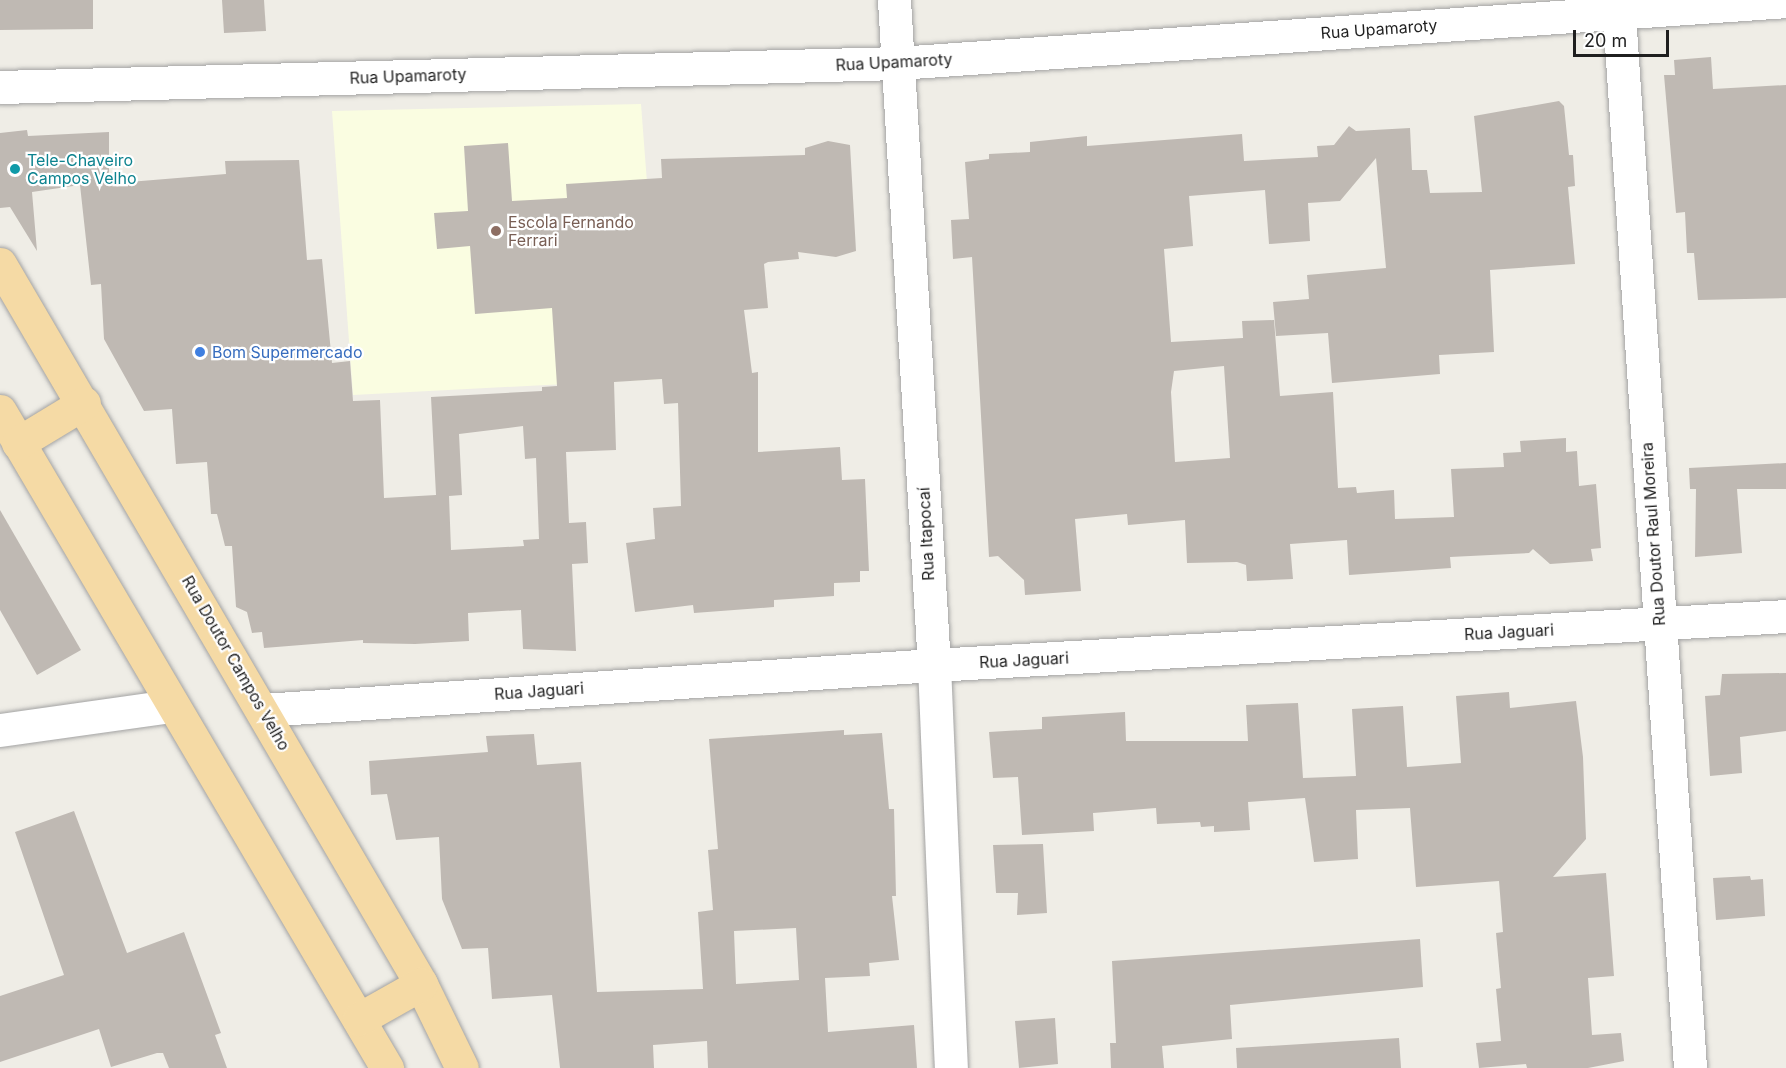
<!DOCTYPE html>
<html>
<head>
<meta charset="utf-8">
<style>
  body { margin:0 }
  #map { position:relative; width:1786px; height:1068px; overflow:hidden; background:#efede6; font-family:Inter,sans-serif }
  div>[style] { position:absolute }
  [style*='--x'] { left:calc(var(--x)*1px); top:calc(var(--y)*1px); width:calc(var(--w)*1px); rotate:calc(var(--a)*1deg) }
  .education>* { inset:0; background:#fafde1 }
  .building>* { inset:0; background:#bfb9b3 }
  .roads { filter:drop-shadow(0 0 2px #a3a3a3) drop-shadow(0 0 2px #a3a3a3) }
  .minor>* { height:33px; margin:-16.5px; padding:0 16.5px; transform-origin:16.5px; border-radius:16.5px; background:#fff }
  .major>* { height:33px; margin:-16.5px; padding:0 16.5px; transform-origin:16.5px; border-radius:16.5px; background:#f5daa5 }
  .dots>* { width:16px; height:16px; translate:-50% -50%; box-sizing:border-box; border:3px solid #fff; border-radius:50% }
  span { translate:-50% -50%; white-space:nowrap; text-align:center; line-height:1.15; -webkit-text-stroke:4.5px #fff; paint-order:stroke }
  .street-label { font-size:16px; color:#1f1f1f }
  .culture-label { font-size:16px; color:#0d838f }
  .left { translate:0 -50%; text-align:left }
  .education-label { font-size:16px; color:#785e54 }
  .shop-label { font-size:16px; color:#366cbe }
  .scale { position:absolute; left:1573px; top:30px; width:96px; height:27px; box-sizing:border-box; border:3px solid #1f1f1f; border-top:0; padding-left:8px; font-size:18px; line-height:21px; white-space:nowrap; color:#1f1f1f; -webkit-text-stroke:4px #fff; paint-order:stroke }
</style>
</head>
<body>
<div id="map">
  <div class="education">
    <i style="clip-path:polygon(641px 104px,662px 379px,353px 395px,332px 111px)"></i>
  </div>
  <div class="building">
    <i style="clip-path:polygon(0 0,93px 0,93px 29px,0 30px)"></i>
    <i style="clip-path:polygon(222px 0,264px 0,266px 31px,224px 33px)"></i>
    <i style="clip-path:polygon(1711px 57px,1713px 89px,1786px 85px,1786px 298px,1698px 300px,1694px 253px,1687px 253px,1685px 212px,1676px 213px,1664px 75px,1675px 75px,1674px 60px)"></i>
    <i style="clip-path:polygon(evenodd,1559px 101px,1564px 106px,1569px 155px,1573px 155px,1575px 186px,1568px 187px,1575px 264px,1490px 270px,1494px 352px,1439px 355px,1440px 374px,1332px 383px,1328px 333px,1276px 336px,1273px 302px,1309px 299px,1307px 275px,1386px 268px,1376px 158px,1340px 201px,1308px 203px,1310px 241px,1269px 244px,1265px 190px,1189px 196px,1193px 246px,1164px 249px,1171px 342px,1243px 338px,1242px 321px,1274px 320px,1280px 396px,1333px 392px,1338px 488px,1356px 487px,1357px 493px,1394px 490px,1395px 519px,1454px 517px,1451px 469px,1504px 467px,1503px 453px,1521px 452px,1520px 441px,1566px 438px,1566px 452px,1577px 451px,1579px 486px,1596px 484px,1601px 548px,1591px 549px,1593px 561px,1550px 564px,1533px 549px,1529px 553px,1450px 557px,1451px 568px,1349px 575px,1347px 540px,1290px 544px,1293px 579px,1247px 581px,1246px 565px,1237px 562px,1187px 563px,1185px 520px,1128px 525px,1127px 514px,1075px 519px,1081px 591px,1025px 595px,1024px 580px,998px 556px,989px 557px,972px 257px,953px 259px,951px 220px,969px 219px,965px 162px,989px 159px,989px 154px,1030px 152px,1030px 142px,1087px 136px,1087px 146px,1242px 134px,1244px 161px,1318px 157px,1317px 146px,1334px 145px,1349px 126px,1356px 131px,1410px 128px,1412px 170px,1427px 170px,1430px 193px,1482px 192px,1474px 116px,1559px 101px,1224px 366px,1230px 458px,1175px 462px,1171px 392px,1174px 371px,1224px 366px)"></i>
    <i style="clip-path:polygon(evenodd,27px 130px,28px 136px,109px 132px,109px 180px,129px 178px,129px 182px,226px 174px,225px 161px,299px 160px,307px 260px,322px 259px,332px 363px,350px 361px,353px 401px,380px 400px,384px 498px,436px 495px,431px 397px,542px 391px,542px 387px,557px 386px,552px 308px,475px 314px,470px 246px,437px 249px,434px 213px,468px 211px,464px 146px,508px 143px,512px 201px,567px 198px,566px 184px,662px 178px,661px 159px,805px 155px,805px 148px,828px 141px,850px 145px,856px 251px,836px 257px,798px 252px,799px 259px,768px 262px,764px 264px,768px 308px,744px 310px,752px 373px,758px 372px,758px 452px,840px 447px,842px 480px,865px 479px,869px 571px,860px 571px,860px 582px,834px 583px,834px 596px,774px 600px,774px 607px,694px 613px,693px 605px,635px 612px,626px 543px,655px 539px,653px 508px,681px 506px,678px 403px,664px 404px,662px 379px,614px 382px,616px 450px,566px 452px,569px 523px,586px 522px,588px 563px,572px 564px,576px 651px,523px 649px,521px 610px,468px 613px,469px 641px,415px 644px,363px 643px,363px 640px,264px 648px,262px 632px,252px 633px,247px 612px,236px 607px,232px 546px,225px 546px,217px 514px,211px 514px,207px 462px,176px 464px,172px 409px,144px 411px,104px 339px,101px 284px,91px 285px,80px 185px,32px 192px,37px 251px,10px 207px,0 208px,0 133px,27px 130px,523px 426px,525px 459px,536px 458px,539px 539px,523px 540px,524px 546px,451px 550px,449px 496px,462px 495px,459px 434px,523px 426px)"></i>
    <i style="clip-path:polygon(1786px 463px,1786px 489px,1737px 489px,1742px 553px,1695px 557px,1696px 489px,1690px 489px,1689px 468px)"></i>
    <i style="clip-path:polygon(0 510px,81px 650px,37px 675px,0 610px)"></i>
    <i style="clip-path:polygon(1786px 673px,1786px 731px,1740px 737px,1742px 773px,1710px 776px,1705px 696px,1720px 695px,1722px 674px)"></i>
    <i style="clip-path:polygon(1509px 692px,1510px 708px,1576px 701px,1583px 757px,1586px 839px,1553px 877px,1606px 873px,1614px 976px,1588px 978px,1592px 1035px,1621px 1033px,1624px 1061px,1588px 1068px,1527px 1068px,1526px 1064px,1479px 1068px,1476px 1043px,1501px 1041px,1496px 989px,1501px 988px,1496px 933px,1503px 932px,1499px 881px,1416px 887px,1410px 808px,1356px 810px,1358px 859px,1314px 862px,1305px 798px,1248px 802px,1250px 830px,1214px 832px,1214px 826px,1201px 827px,1200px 822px,1157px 824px,1156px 808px,1093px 813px,1094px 831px,1022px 835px,1018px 777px,993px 778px,989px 732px,1042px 729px,1042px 717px,1125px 712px,1126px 741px,1248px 741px,1246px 705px,1298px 703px,1303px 778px,1356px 776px,1352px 709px,1403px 706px,1407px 767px,1461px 763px,1456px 696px)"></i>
    <i style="clip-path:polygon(evenodd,844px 730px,844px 735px,882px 733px,889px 809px,894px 809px,896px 896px,892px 896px,899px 960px,869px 963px,870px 976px,825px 978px,828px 1032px,914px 1025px,917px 1068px,708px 1068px,707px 1041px,653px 1045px,654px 1068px,560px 1068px,552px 995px,492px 999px,488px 948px,462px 949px,442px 899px,439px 837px,396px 840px,387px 794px,371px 795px,369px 761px,488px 752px,486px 736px,534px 734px,537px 765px,581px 762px,597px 992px,703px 989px,698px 912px,713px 910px,708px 850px,718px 849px,709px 739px,844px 730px,796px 928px,799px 980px,736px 984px,734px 931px,796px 928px)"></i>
    <i style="clip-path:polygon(74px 811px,127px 953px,184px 932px,221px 1033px,215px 1035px,227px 1068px,169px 1068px,163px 1053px,157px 1053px,111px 1067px,99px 1029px,0 1062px,0 996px,64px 975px,15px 832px)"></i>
    <i style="clip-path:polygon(1043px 844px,1047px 913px,1017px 915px,1018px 893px,996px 893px,993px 845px)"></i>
    <i style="clip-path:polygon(1750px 876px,1751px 880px,1763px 879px,1765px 916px,1716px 920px,1713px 878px)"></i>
    <i style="clip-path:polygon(1420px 939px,1423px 987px,1230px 1005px,1232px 1039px,1162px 1046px,1164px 1068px,1111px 1068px,1110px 1043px,1116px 1043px,1112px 961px)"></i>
    <i style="clip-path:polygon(1055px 1018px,1058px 1064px,1019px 1068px,1015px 1021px)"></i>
    <i style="clip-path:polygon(1399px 1038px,1401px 1068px,1237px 1068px,1236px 1048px)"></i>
  </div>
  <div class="roads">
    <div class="minor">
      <i style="--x:894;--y:0;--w:666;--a:86.56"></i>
      <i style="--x:934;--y:665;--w:403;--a:87.6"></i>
      <i style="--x:1618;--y:0;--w:1070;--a:86.14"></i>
      <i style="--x:0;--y:87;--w:898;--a:-1.53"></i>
      <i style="--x:898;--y:63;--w:890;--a:-3.99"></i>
      <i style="--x:263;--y:710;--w:673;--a:-3.84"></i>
      <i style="--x:934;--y:665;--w:853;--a:-3.29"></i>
      <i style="--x:0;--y:730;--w:173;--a:-8"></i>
    </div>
    <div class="major">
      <i style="--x:0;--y:264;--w:834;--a:59.68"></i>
      <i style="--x:421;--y:984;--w:93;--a:64"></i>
      <i style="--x:0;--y:411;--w:763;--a:59.5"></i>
      <i style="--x:18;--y:443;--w:77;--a:-31.2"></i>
      <i style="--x:359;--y:1019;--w:71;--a:-29.4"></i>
    </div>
  </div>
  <div class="dots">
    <i style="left:15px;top:169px;background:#0f9aa8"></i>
    <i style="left:496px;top:231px;background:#8d6e63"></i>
    <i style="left:200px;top:352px;background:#3f7fe0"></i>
  </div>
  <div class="street-label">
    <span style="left:1379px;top:29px;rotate:-4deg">Rua Upamaroty</span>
    <span style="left:894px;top:62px;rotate:-3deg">Rua Upamaroty</span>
    <span style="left:408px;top:76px;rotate:-2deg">Rua Upamaroty</span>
    <span style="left:926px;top:534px;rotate:-93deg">Rua Itapocaí</span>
    <span style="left:1653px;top:534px;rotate:-94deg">Rua Doutor Raul Moreira</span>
    <span style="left:1509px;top:632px;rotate:-3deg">Rua Jaguari</span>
    <span style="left:1024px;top:660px;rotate:-3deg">Rua Jaguari</span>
    <span style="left:236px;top:663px;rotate:60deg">Rua Doutor Campos Velho</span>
    <span style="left:539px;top:691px;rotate:-4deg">Rua Jaguari</span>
  </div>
  <div class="culture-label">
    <span class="left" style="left:27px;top:169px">Tele-Chaveiro<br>Campos Velho</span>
  </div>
  <div class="education-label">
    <span class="left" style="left:508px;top:231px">Escola Fernando<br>Ferrari</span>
  </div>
  <div class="shop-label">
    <span class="left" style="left:212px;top:352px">Bom Supermercado</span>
  </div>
  <div class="scale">20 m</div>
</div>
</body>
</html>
